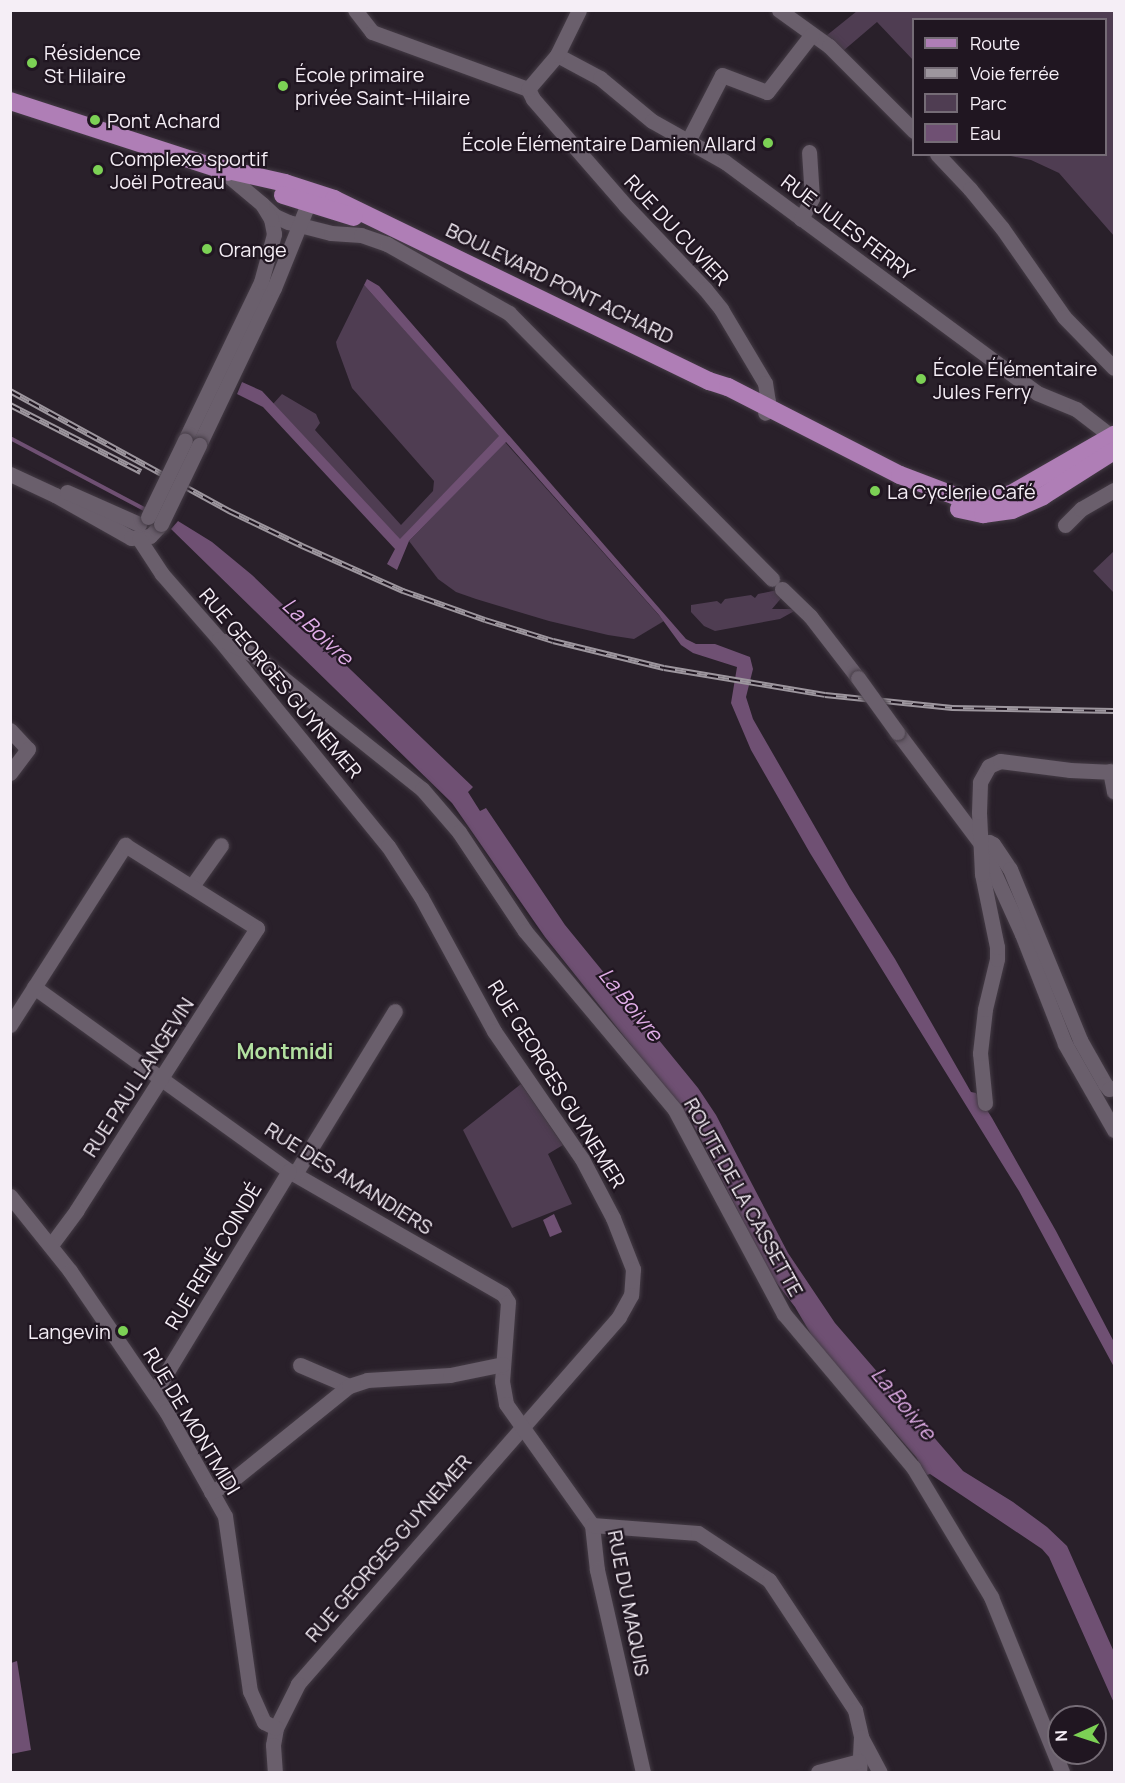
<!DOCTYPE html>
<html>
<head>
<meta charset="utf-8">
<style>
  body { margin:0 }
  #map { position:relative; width:1125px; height:1783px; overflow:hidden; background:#29202a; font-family:Manrope,sans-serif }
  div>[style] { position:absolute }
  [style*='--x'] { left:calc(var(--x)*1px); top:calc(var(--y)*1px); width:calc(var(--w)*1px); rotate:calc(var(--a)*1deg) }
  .green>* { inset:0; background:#4f3d52 }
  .water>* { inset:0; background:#6f5073 }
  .stream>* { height:4px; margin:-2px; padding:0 2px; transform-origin:2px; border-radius:2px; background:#6f5073 }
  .roads { filter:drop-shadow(0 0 2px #443b45) drop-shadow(0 0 2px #443b45) }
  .minor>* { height:15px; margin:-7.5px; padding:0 7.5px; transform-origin:7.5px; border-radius:7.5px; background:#6a5f6c }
  .major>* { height:18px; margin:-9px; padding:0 9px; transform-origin:9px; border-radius:9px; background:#af7eb6 }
  .rail>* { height:6px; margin-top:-3px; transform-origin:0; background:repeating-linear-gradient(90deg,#201621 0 11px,#9d969e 0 22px); box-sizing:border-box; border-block:2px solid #9d969e }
  .bridges { filter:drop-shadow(0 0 2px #443b45) drop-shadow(0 0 2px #443b45) }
  .minor-bridge>* { height:15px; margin:-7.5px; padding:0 7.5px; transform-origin:7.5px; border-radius:7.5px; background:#6a5f6c }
  .dots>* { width:16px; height:16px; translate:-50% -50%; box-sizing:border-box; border:3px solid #201621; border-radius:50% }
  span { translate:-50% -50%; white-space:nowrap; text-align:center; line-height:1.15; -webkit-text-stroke:4.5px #201621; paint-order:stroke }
  .poi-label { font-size:20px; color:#f5eef6 }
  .left { translate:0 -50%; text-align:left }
  .right { translate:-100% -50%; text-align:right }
  .street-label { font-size:20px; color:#f5eef6 }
  .water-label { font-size:21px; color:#e0ade7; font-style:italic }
  .neighbourhood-label { font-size:21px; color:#b2e0a0; font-weight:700 }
  .frame { position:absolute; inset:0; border:12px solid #f5eef6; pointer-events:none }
  .legend { position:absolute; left:912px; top:18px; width:195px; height:138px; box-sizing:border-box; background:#201621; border:2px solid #756c76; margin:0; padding:8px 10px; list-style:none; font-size:18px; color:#f5eef6 }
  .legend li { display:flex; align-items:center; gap:12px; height:30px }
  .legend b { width:30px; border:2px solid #756c76 }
  .north { position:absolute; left:1047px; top:1705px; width:60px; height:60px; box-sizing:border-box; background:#201621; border:2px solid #756c76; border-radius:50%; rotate:267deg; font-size:16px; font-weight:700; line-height:24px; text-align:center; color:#f5eef6 }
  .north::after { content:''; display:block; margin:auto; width:21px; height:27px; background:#7cd155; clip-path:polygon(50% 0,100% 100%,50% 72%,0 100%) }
</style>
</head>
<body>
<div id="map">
  <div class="green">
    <i style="clip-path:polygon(857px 11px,1114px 11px,1114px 236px,1059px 173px,1031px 160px,1006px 155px,1106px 154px,1106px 20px,914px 20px,913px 60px,877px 22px,843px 51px,826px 36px)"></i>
    <i style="clip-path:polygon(364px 285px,500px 436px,400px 540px,273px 404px,282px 394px,316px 414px,320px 423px,315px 430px,401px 525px,433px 491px,434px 481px,352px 388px,337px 347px,336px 342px)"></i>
    <i style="clip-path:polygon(505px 442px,664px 621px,634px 639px,608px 635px,549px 621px,476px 599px,456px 592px,438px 579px,409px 541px)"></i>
    <i style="clip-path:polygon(1114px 551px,1114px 593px,1093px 571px)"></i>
    <i style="clip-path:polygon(782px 589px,783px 596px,772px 609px,798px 609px,780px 619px,715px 631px,704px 626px,691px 612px,691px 605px,717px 601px,721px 604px,725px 599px,751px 595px,755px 598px,758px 594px)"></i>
    <i style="clip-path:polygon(521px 1084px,563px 1145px,548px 1154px,572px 1204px,512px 1228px,463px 1130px)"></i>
  </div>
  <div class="water">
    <i style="clip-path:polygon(367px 279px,379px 286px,686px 639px,696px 644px,715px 644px,750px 657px,753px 669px,746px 697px,753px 719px,850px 888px,895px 959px,971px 1092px,976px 1093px,992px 1118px,1056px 1231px,1114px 1342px,1114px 1367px,1019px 1191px,810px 853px,751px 750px,731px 703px,737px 667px,693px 653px,681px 645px,659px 615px,506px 442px,409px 541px,397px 570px,387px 564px,395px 549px,263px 407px,237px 394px,242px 382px,262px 391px,400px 539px,499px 436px,364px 285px)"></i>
    <i style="clip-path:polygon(178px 521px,212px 542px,252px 575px,473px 787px,468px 792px,480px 811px,486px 808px,565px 925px,698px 1088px,716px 1115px,788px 1253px,835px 1323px,963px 1471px,1013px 1502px,1047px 1527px,1067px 1546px,1114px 1652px,1114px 1703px,1049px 1557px,1042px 1549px,930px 1474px,927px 1475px,916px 1457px,815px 1341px,795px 1307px,772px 1277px,692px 1122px,545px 937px,452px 803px,171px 529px)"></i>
    <i style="clip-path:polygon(554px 1214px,562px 1232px,550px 1237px,543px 1220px)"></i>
    <i style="clip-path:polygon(17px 1661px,31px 1750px,11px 1754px,11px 1663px)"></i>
  </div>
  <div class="stream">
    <i style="--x:10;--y:438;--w:154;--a:27.9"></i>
  </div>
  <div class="roads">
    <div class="minor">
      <i style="--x:355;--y:10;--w:28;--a:52"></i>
      <i style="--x:372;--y:32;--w:166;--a:20.1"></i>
      <i style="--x:779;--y:10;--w:62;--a:35.8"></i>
      <i style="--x:829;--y:46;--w:120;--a:45"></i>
      <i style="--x:557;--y:55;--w:49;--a:28.1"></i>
      <i style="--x:600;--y:78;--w:67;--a:39.6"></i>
      <i style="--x:652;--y:121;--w:84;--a:29.3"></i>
      <i style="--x:725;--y:162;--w:388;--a:36.5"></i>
      <i style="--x:1037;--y:393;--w:42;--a:22.3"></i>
      <i style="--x:1076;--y:409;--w:44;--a:37.6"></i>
      <i style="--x:528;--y:89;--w:11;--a:63"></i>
      <i style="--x:533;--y:99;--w:140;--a:49"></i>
      <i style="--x:625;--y:205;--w:116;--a:46.4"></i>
      <i style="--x:705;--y:289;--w:26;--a:51"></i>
      <i style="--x:721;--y:309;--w:86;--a:59.3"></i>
      <i style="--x:765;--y:383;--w:18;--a:81"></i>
      <i style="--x:768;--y:401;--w:12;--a:104"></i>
      <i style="--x:528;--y:89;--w:45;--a:-49.5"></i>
      <i style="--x:557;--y:55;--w:50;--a:-63.9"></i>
      <i style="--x:688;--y:141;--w:74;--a:-62.7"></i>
      <i style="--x:722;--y:75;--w:48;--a:20.7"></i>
      <i style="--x:767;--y:92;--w:73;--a:-52.2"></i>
      <i style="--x:937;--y:154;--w:48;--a:46.7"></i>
      <i style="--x:970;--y:189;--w:50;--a:50.6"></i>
      <i style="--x:1002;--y:228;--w:108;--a:55.1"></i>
      <i style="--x:1064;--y:317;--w:71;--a:45.6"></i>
      <i style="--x:262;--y:204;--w:18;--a:43"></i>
      <i style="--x:275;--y:216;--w:14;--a:25"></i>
      <i style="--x:288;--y:222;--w:44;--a:14.3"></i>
      <i style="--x:331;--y:233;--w:30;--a:4"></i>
      <i style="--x:361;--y:235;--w:28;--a:19"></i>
      <i style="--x:387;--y:244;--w:140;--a:29.5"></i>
      <i style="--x:509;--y:313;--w:374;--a:45.3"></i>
      <i style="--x:801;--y:219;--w:24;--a:-62"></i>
      <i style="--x:812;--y:198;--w:46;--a:-93.7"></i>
      <i style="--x:185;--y:440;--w:175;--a:-64.3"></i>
      <i style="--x:261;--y:282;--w:50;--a:-74.8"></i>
      <i style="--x:274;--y:234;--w:15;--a:-101"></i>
      <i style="--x:271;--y:219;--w:17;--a:-121"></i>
      <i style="--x:262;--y:204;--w:56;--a:-140.1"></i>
      <i style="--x:199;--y:445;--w:174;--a:-64.5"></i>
      <i style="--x:274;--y:288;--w:101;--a:-68"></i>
      <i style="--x:10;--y:474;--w:50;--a:25"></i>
      <i style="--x:55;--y:495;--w:87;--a:29.5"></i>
      <i style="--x:131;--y:538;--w:19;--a:-6"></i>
      <i style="--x:150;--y:536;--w:16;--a:-47"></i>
      <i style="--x:67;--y:492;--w:79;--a:24"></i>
      <i style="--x:1065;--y:525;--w:23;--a:-45"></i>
      <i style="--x:1081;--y:509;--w:38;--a:-30"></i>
      <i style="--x:139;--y:539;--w:42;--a:56.7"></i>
      <i style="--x:162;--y:574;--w:86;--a:48.8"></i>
      <i style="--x:219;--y:639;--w:267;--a:50.8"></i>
      <i style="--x:388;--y:846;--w:61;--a:57.1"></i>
      <i style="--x:421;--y:897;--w:153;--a:61.4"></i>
      <i style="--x:494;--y:1031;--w:155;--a:55.5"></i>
      <i style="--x:582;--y:1159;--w:67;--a:62.3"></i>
      <i style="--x:613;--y:1218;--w:55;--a:68.6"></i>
      <i style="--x:633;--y:1269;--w:26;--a:94"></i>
      <i style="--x:631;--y:1295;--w:25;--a:119"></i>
      <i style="--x:619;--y:1317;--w:488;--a:131.2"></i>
      <i style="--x:298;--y:1684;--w:49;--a:116.6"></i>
      <i style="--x:276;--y:1728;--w:17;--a:100"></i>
      <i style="--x:273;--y:1745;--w:27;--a:86"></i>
      <i style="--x:782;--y:589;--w:39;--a:44"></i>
      <i style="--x:810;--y:616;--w:78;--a:52.3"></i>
      <i style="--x:225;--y:641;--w:32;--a:26"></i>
      <i style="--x:254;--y:655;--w:215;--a:38.6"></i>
      <i style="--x:422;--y:789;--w:57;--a:49.3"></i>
      <i style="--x:459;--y:832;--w:119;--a:56.3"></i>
      <i style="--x:525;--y:931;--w:234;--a:50"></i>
      <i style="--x:675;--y:1110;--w:231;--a:61.9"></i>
      <i style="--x:784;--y:1314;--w:200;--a:49.9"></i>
      <i style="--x:913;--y:1467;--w:152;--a:59"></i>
      <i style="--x:991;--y:1597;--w:189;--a:67.9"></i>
      <i style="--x:10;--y:730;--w:26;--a:47"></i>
      <i style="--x:28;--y:749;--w:30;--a:127"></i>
      <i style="--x:897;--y:732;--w:140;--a:53.1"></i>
      <i style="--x:981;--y:844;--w:99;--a:65.5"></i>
      <i style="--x:1022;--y:934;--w:118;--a:68.6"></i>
      <i style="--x:1065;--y:1044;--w:99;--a:60.3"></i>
      <i style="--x:1110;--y:771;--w:21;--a:79"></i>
      <i style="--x:981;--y:844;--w:8;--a:-14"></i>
      <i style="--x:989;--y:842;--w:4;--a:27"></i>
      <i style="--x:993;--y:844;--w:30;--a:56"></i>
      <i style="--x:1010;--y:869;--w:185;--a:67.7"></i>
      <i style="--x:1080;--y:1040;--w:51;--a:60.4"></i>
      <i style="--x:1105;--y:1084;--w:6;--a:51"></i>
      <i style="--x:1109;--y:1089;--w:5;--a:-11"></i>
      <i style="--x:192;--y:886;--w:50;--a:-54.7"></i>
      <i style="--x:34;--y:987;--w:314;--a:35.8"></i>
      <i style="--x:289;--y:1171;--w:247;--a:29.9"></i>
      <i style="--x:503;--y:1294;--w:9;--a:58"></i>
      <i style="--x:508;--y:1302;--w:79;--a:94.3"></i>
      <i style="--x:502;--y:1381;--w:23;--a:80"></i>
      <i style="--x:506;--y:1404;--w:148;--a:54.6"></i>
      <i style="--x:592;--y:1525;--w:45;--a:83.7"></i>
      <i style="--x:597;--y:1570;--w:207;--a:77.2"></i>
      <i style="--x:10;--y:1025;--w:214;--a:-57.4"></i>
      <i style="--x:125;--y:845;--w:156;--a:32.2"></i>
      <i style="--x:257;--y:928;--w:335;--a:122.6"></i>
      <i style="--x:77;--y:1210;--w:44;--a:126.6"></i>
      <i style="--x:985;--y:1103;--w:50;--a:-95.7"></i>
      <i style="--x:980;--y:1053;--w:44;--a:-83.5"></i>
      <i style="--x:985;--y:1009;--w:51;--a:-76.5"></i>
      <i style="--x:997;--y:959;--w:12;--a:-90"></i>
      <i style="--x:997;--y:947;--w:75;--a:-101.6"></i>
      <i style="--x:982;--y:874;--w:62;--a:-92.8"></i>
      <i style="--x:979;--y:812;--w:30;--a:-88"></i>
      <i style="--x:980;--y:782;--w:18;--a:-61"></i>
      <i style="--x:989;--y:766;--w:12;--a:-24"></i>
      <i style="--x:1000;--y:761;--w:71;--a:7.3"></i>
      <i style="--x:1070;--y:770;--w:44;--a:2.6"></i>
      <i style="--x:295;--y:1174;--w:191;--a:-58.5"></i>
      <i style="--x:10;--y:1196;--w:96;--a:51.3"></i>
      <i style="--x:70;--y:1271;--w:170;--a:55.6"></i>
      <i style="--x:166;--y:1411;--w:120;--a:60.7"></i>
      <i style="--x:225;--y:1516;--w:177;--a:81.9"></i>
      <i style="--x:250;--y:1691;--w:34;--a:66"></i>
      <i style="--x:264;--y:1722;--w:13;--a:27"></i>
      <i style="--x:300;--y:1365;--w:53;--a:23.2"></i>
      <i style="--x:154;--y:1393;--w:260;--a:-58.7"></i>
      <i style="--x:211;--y:1492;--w:21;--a:-28"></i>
      <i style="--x:230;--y:1482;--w:153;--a:-38.9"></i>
      <i style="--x:349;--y:1386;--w:19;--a:-18"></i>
      <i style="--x:367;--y:1380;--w:83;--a:-3.4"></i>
      <i style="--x:450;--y:1375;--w:54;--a:-11.7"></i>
      <i style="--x:592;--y:1525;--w:106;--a:4.3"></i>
      <i style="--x:698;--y:1533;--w:85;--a:33.5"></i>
      <i style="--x:769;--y:1580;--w:156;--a:56.5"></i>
      <i style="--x:855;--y:1710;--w:28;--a:77"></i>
      <i style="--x:861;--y:1737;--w:35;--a:93"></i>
      <i style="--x:861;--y:1737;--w:40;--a:62"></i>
      <i style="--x:818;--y:1772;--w:42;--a:-15"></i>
    </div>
    <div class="major">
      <i style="--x:10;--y:101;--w:229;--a:18"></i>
      <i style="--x:219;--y:168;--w:68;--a:12.8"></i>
      <i style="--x:285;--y:183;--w:52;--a:18.1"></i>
      <i style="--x:334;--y:199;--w:417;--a:25.9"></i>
      <i style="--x:709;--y:381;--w:20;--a:18"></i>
      <i style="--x:728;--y:387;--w:193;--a:27.1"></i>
      <i style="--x:900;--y:475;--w:71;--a:20.7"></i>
      <i style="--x:966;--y:500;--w:13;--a:9"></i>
      <i style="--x:979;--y:502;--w:33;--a:-14"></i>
      <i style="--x:1011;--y:494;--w:119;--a:-29.8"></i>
      <i style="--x:283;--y:195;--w:74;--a:17.2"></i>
      <i style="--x:959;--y:509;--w:25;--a:12"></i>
      <i style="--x:983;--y:514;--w:29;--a:-8"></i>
      <i style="--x:1012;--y:510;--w:34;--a:-24"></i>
      <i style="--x:1043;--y:496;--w:84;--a:-32.4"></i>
    </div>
  </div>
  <div class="rail">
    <i style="--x:10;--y:391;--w:250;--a:28.7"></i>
    <i style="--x:229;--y:511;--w:81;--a:25.6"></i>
    <i style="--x:302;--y:546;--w:111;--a:24"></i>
    <i style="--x:403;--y:591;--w:87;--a:19.5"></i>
    <i style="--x:485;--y:620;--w:71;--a:17.2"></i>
    <i style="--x:553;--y:641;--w:114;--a:13.7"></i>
    <i style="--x:664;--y:668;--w:163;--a:9.5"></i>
    <i style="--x:825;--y:695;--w:128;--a:5.8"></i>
    <i style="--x:952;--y:708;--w:162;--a:1.1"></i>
    <i style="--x:10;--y:405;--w:147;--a:27.1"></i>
  </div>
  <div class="bridges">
    <div class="minor-bridge">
      <i style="--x:148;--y:517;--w:85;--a:-64.3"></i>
      <i style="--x:161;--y:524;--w:88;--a:-64.3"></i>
      <i style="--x:858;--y:678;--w:67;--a:54.2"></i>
    </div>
  </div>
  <div class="dots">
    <i style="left:32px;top:63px;background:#7cd155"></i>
    <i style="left:283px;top:86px;background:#7cd155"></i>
    <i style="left:95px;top:120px;background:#7cd155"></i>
    <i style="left:768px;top:143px;background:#7cd155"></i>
    <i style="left:98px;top:170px;background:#7cd155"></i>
    <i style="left:207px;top:249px;background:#7cd155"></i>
    <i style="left:921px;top:379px;background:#7cd155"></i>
    <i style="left:875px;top:491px;background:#7cd155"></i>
    <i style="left:123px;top:1331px;background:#7cd155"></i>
  </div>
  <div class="poi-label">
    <span class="left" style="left:44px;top:64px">Résidence<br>St Hilaire</span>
    <span class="left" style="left:295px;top:86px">École primaire<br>privée Saint-Hilaire</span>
    <span class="left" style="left:107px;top:120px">Pont Achard</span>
    <span class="right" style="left:756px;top:143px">École Élémentaire Damien Allard</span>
    <span class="left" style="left:110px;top:170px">Complexe sportif<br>Joël Potreau</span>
    <span class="left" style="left:219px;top:249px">Orange</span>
    <span class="left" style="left:933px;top:380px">École Élémentaire<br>Jules Ferry</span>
    <span class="left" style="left:887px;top:491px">La Cyclerie Café</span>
    <span class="right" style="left:111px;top:1331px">Langevin</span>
  </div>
  <div class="street-label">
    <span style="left:848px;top:227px;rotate:37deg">RUE JULES FERRY</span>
    <span style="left:677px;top:230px;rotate:47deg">RUE DU CUVIER</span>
    <span style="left:560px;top:283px;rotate:26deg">BOULEVARD PONT ACHARD</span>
    <span style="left:281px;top:683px;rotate:50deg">RUE GEORGES GUYNEMER</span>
    <span style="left:138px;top:1077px;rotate:-57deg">RUE PAUL LANGEVIN</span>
    <span style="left:557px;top:1084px;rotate:58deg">RUE GEORGES GUYNEMER</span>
    <span style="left:349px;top:1178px;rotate:32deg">RUE DES AMANDIERS</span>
    <span style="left:744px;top:1197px;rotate:61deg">ROUTE DE LA CASSETTE</span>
    <span style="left:213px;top:1256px;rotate:-59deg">RUE RENÉ COINDÉ</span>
    <span style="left:192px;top:1421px;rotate:59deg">RUE DE MONTMIDI</span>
    <span style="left:388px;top:1548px;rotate:-49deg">RUE GEORGES GUYNEMER</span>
    <span style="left:629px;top:1603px;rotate:79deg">RUE DU MAQUIS</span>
  </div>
  <div class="water-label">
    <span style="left:318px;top:631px;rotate:43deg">La Boivre</span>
    <span style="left:631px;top:1004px;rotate:51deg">La Boivre</span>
    <span style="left:904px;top:1403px;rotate:50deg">La Boivre</span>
  </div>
  <div class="neighbourhood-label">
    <span style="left:285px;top:1051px">Montmidi</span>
  </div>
  <div class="frame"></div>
  <ul class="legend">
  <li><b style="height:8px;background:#af7eb6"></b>Route</li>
  <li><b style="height:8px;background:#9d969e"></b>Voie ferrée</li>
  <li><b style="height:16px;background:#4f3d52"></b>Parc</li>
  <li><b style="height:16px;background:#6f5073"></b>Eau</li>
  </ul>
  <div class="north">N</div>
</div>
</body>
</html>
